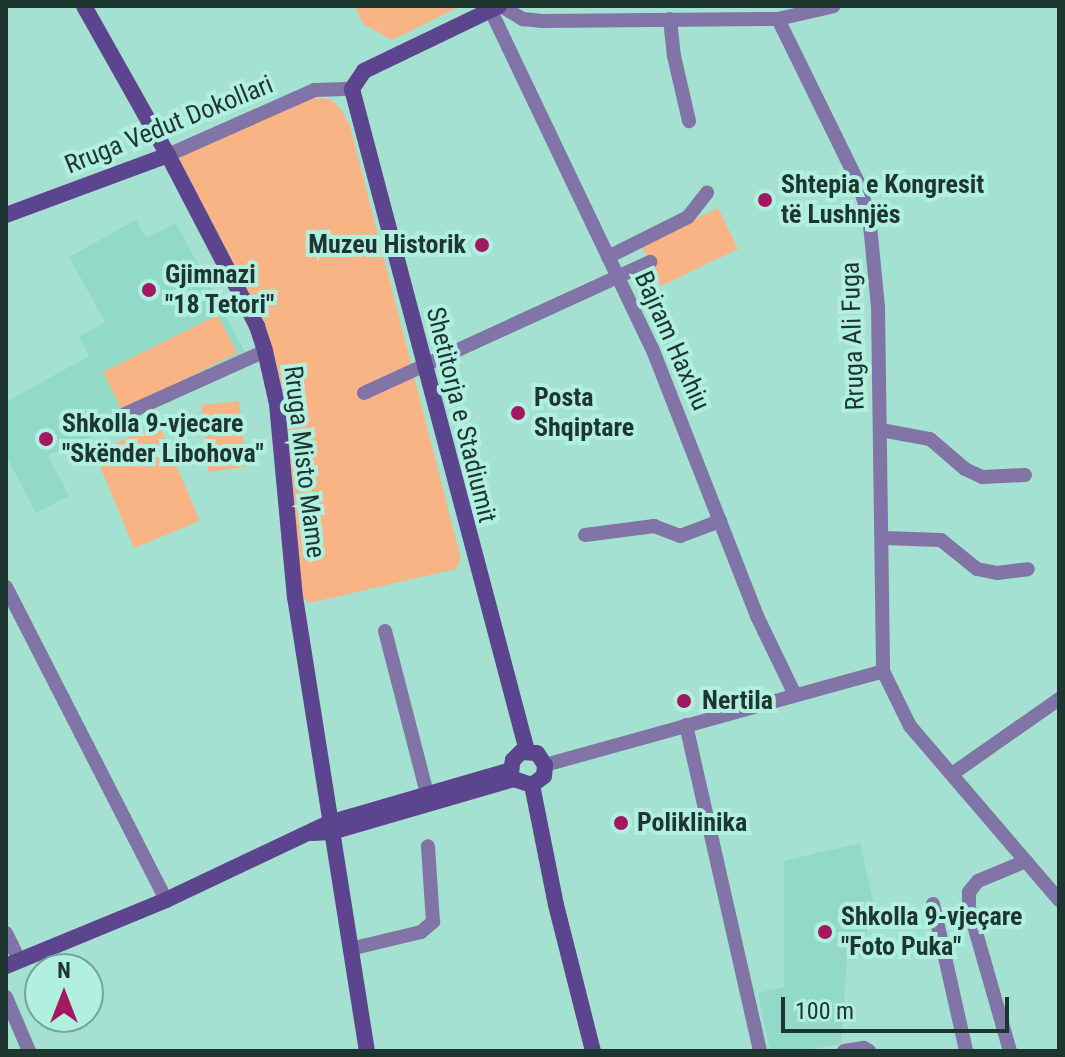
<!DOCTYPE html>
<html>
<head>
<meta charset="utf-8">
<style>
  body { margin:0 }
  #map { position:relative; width:1065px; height:1057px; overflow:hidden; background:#a4e1d1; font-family:"Roboto Condensed",sans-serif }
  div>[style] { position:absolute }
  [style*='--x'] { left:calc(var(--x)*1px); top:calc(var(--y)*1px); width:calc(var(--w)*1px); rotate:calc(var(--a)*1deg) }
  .built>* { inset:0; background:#92dac7 }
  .green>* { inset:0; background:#f8b485 }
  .street>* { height:14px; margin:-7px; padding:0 7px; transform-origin:7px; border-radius:7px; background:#8174a7 }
  .secondary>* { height:16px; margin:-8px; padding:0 8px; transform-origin:8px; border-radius:8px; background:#5c448f }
  .dots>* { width:22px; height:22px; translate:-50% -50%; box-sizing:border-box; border:4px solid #b1efde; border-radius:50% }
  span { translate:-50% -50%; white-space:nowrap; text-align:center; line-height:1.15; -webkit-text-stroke:8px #b1efde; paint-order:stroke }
  .street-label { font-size:26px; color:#1d3630 }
  .poi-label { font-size:26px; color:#1d3630; font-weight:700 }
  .left { translate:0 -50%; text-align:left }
  .right { translate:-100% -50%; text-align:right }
  .frame { position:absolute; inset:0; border:8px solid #1d3630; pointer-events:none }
  .north { position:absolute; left:24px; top:953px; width:80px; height:80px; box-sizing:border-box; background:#b1efde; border:2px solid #76a598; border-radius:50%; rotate:0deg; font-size:22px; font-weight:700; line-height:32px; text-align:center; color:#1d3630 }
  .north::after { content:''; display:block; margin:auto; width:28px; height:36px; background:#a31860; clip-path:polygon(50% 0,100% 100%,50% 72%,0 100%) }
  .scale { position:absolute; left:781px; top:997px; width:228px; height:36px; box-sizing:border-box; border:4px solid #1d3630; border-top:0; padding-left:10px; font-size:24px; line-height:28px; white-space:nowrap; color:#1d3630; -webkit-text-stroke:6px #b1efde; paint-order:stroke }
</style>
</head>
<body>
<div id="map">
  <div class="built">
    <i style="clip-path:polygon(136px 220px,146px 238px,176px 223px,246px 354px,120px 413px,124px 423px,48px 455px,69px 496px,36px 513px,6px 456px,6px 402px,89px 356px,79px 337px,105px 322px,69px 257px)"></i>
    <i style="clip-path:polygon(860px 843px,874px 905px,860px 959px,847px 960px,841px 1044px,800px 1051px,770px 1051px,758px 993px,784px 987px,784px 861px)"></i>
  </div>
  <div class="green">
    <i style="clip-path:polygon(355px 6px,458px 6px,459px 7px,392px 40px,363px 24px)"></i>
    <i style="clip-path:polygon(304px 97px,330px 99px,341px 109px,350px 126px,461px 559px,456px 569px,309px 603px,302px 597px,286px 403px,273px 350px,264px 321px,180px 161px,180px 156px)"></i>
    <i style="clip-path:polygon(718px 208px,738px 249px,661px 286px,641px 245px)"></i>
    <i style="clip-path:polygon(218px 315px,237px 353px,122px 411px,103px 372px)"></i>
    <i style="clip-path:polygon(239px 401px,246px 467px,208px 472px,201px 405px)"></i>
    <i style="clip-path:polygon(159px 425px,200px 521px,134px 548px,94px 452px)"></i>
  </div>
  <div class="street">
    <i style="--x:501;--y:6;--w:26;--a:31"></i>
    <i style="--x:523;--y:19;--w:19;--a:6"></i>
    <i style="--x:542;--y:21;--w:236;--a:-0.5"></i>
    <i style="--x:778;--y:19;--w:57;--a:-13.1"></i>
    <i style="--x:491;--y:11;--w:373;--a:64.5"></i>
    <i style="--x:652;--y:348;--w:288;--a:68.6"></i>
    <i style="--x:757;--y:616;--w:88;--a:64.3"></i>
    <i style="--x:670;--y:19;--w:37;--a:84"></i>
    <i style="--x:674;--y:56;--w:67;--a:77"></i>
    <i style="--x:778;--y:19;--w:182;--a:63.9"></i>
    <i style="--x:858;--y:182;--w:35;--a:72"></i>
    <i style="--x:869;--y:215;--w:92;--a:84.4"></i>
    <i style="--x:878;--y:307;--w:364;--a:89.2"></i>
    <i style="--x:883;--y:671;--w:61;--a:63.9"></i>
    <i style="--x:910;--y:726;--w:229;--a:49.4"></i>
    <i style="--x:168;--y:155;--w:161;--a:-23.9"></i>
    <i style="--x:315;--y:90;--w:37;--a:-2"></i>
    <i style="--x:608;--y:257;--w:89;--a:-26.6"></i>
    <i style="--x:688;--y:217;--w:31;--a:-52"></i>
    <i style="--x:364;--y:393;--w:315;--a:-24.6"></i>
    <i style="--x:125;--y:414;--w:154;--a:-24.2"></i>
    <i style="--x:881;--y:430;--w:50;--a:10.4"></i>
    <i style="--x:930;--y:439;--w:46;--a:40.6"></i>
    <i style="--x:965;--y:469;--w:19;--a:25"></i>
    <i style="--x:982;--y:477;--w:43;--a:-2.7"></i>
    <i style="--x:585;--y:535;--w:70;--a:-7.4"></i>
    <i style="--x:654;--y:526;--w:28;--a:21"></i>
    <i style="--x:680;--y:536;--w:43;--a:-20.6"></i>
    <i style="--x:883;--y:538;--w:58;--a:2"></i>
    <i style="--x:941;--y:540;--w:46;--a:38.9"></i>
    <i style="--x:977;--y:569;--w:20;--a:11"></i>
    <i style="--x:997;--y:573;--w:31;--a:-7"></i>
    <i style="--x:6;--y:587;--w:352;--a:62.9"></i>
    <i style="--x:385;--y:631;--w:167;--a:75.5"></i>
    <i style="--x:686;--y:725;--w:334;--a:77.2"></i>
    <i style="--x:545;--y:765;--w:351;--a:-15.5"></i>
    <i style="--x:952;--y:774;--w:131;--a:-35"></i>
    <i style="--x:933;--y:904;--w:151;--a:77.3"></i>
    <i style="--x:6;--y:933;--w:30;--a:64"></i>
    <i style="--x:350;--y:949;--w:73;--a:-13.5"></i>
    <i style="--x:421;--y:932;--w:16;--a:-40"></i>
    <i style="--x:433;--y:922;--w:76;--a:-93.8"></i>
    <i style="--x:6;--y:997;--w:59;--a:66.9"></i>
    <i style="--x:844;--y:1051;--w:20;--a:-9"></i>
    <i style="--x:864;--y:1048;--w:6;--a:31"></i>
    <i style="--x:1010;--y:1051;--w:149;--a:-106"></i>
    <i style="--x:969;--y:908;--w:16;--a:-90"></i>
    <i style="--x:969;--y:892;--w:14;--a:-51"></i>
    <i style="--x:978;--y:881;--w:52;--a:-22.6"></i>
  </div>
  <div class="secondary">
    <i style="--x:84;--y:6;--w:171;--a:60.6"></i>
    <i style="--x:168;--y:155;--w:193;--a:62.5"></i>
    <i style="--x:257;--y:326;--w:26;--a:72"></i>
    <i style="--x:265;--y:351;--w:54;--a:77.2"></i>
    <i style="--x:277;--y:404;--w:194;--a:84.7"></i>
    <i style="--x:295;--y:597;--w:460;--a:81"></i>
    <i style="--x:499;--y:6;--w:150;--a:154.3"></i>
    <i style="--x:364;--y:71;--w:22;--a:124"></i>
    <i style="--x:352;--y:89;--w:685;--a:75.19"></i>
    <i style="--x:6;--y:215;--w:173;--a:-20.3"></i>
    <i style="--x:532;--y:785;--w:122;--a:78.7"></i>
    <i style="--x:556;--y:905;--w:151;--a:75.8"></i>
    <i style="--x:6;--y:966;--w:173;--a:-22.4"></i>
    <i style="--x:166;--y:900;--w:180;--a:-25.3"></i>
    <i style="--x:329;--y:823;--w:190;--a:-16.2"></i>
    <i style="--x:511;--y:770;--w:10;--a:-79"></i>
    <i style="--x:513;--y:760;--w:11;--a:-45"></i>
    <i style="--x:521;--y:752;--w:16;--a:4"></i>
    <i style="--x:537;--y:753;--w:14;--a:56"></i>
    <i style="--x:545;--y:765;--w:11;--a:95"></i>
    <i style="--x:544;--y:776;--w:15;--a:143"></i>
    <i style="--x:532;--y:785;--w:19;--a:-162"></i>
    <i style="--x:514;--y:779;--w:191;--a:163.8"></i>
    <i style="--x:331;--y:832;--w:19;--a:177"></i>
  </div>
  <div class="dots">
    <i style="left:765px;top:200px;background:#a31860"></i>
    <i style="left:482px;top:245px;background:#a31860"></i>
    <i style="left:149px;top:290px;background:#a31860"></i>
    <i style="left:518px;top:413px;background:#a31860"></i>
    <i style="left:46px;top:439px;background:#a31860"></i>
    <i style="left:684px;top:701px;background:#a31860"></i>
    <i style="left:621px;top:823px;background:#a31860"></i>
    <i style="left:825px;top:932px;background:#a31860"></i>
  </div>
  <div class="street-label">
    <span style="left:169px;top:125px;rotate:-22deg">Rruga Vedut Dokollari</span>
    <span style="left:853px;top:336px;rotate:-92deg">Rruga Ali Fuga</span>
    <span style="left:672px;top:341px;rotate:66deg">Bajram Haxhiu</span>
    <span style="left:461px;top:415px;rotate:76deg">Shetitorja e Stadiumit</span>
    <span style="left:304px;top:462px;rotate:83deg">Rruga Misto Mame</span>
  </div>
  <div class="poi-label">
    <span class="left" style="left:781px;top:200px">Shtepia e Kongresit<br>të Lushnjës</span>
    <span class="right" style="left:466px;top:245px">Muzeu Historik</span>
    <span class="left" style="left:165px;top:290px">Gjimnazi<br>"18 Tetori"</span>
    <span class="left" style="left:534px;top:413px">Posta<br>Shqiptare</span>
    <span class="left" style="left:62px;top:439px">Shkolla 9-vjecare<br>"Skënder Libohova"</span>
    <span class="left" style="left:702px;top:701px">Nertila</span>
    <span class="left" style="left:637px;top:823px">Poliklinika</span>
    <span class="left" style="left:841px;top:932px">Shkolla 9-vjeçare<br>"Foto Puka"</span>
  </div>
  <div class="frame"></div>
  <div class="north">N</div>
  <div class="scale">100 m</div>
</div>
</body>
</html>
